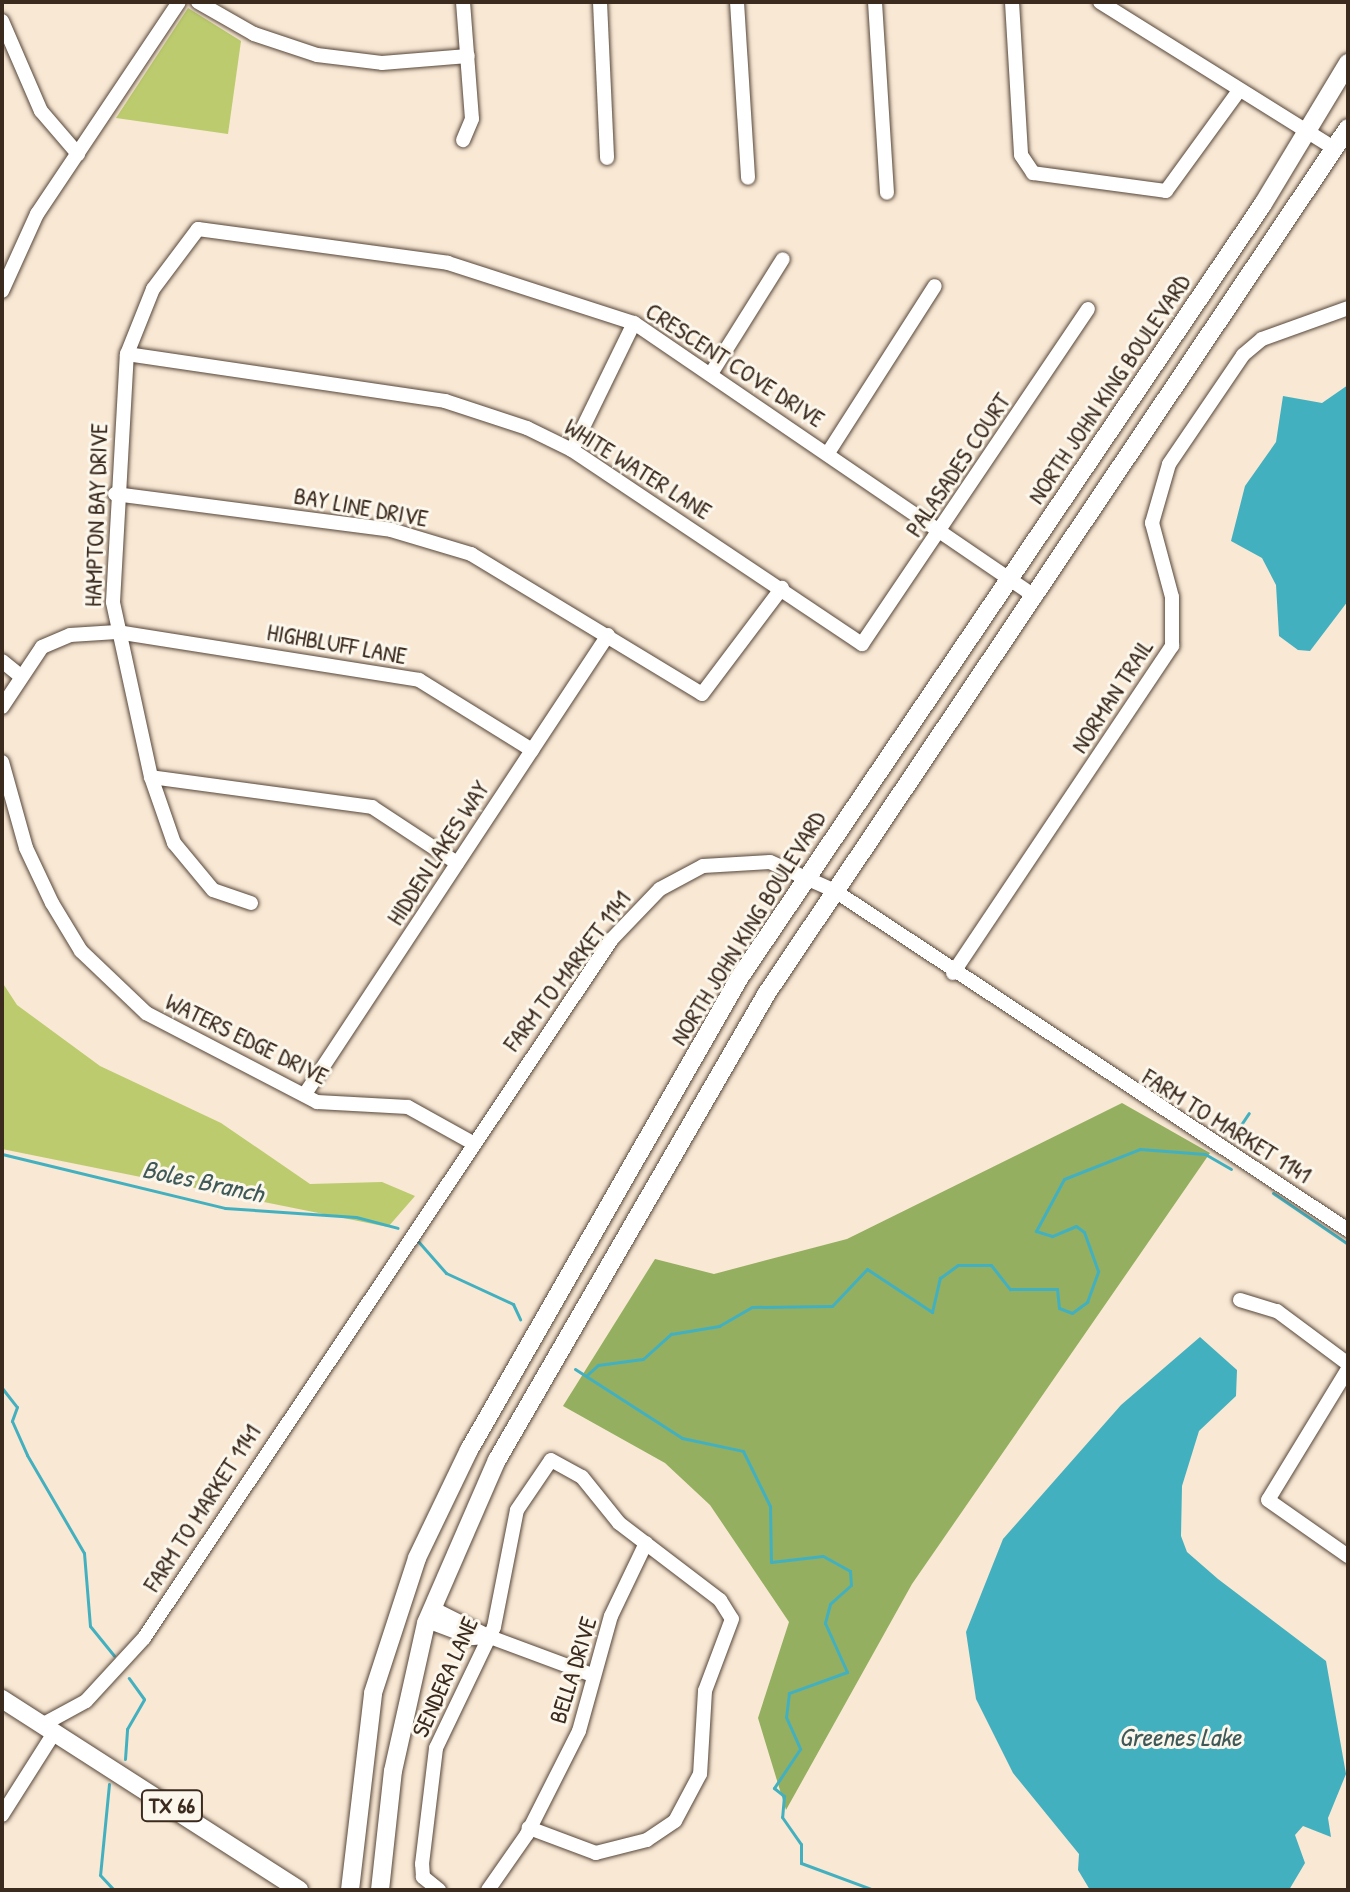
<!DOCTYPE html>
<html>
<head>
<meta charset="utf-8">
<style>
  body { margin:0 }
  #map { position:relative; width:1350px; height:1892px; overflow:hidden; background:#f8e8d4; font-family:"Patrick Hand",sans-serif }
  div>[style] { position:absolute }
  [style*='--x'] { left:calc(var(--x)*1px); top:calc(var(--y)*1px); width:calc(var(--w)*1px); rotate:calc(var(--a)*1deg) }
  .green>* { inset:0; background:#bbcb6d }
  .forest>* { inset:0; background:#94af60 }
  .water>* { inset:0; background:#43b0c0 }
  .stream>* { height:3px; margin:-1.5px; padding:0 1.5px; transform-origin:1.5px; border-radius:1.5px; background:#43b0c0 }
  .roads { filter:drop-shadow(0 0 2px #574639) drop-shadow(0 0 2px #574639) }
  .minor>* { height:14px; margin:-7px; padding:0 7px; transform-origin:7px; border-radius:7px; background:#fff }
  .major>* { height:18px; margin:-9px; padding:0 9px; transform-origin:9px; border-radius:9px; background:#fff }
  span { translate:-50% -50%; white-space:nowrap; text-align:center; line-height:1.15; -webkit-text-stroke:6px #fbf7ec; paint-order:stroke }
  .shield-label span { padding:2px 6px; background:#fbf7ec; border:2px solid; border-radius:6px; -webkit-text-stroke-width:0 }
  .shield-label { font-size:22px; color:#3b2a1e; font-weight:700 }
  .street-label { font-size:24px; color:#3b2a1e }
  .water-label { font-size:26px; color:#3e5957; font-style:italic }
  .frame { position:absolute; inset:0; border:4px solid #3b2a1e; pointer-events:none }
</style>
</head>
<body>
<div id="map">
  <div class="green">
    <i style="clip-path:polygon(188px 8px,241px 41px,228px 134px,116px 118px)"></i>
    <i style="clip-path:polygon(2px 982px,17px 1005px,100px 1066px,221px 1123px,310px 1184px,382px 1182px,415px 1196px,388px 1227px,2px 1149px)"></i>
  </div>
  <div class="forest">
    <i style="clip-path:polygon(1122px 1103px,1210px 1153px,912px 1584px,786px 1810px,758px 1718px,789px 1622px,710px 1505px,665px 1463px,563px 1406px,655px 1259px,714px 1274px,847px 1239px)"></i>
  </div>
  <div class="water">
    <i style="clip-path:polygon(1348px 385px,1348px 601px,1310px 651px,1298px 650px,1279px 636px,1276px 585px,1262px 558px,1231px 541px,1245px 486px,1276px 442px,1283px 396px,1322px 403px)"></i>
    <i style="clip-path:polygon(1200px 1337px,1237px 1370px,1236px 1396px,1199px 1431px,1182px 1486px,1181px 1536px,1187px 1552px,1218px 1579px,1326px 1661px,1346px 1774px,1328px 1818px,1331px 1837px,1303px 1826px,1295px 1835px,1305px 1863px,1289px 1890px,1090px 1890px,1078px 1870px,1079px 1854px,1013px 1773px,976px 1699px,966px 1632px,1003px 1539px,1121px 1405px)"></i>
  </div>
  <div class="stream">
    <i style="--x:1232;--y:1138;--w:30;--a:-56"></i>
    <i style="--x:2;--y:1154;--w:229;--a:13.6"></i>
    <i style="--x:225;--y:1208;--w:131;--a:3.9"></i>
    <i style="--x:356;--y:1217;--w:43;--a:14.7"></i>
    <i style="--x:1273;--y:1193;--w:91;--a:34.2"></i>
    <i style="--x:417;--y:1240;--w:44;--a:48.7"></i>
    <i style="--x:446;--y:1273;--w:74;--a:24.8"></i>
    <i style="--x:513;--y:1304;--w:17;--a:65"></i>
    <i style="--x:575;--y:1369;--w:127;--a:32.8"></i>
    <i style="--x:682;--y:1438;--w:62;--a:12"></i>
    <i style="--x:743;--y:1451;--w:61;--a:63.9"></i>
    <i style="--x:770;--y:1506;--w:56;--a:89"></i>
    <i style="--x:771;--y:1562;--w:52;--a:-6.6"></i>
    <i style="--x:823;--y:1556;--w:31;--a:29"></i>
    <i style="--x:850;--y:1571;--w:14;--a:86"></i>
    <i style="--x:851;--y:1585;--w:28;--a:138"></i>
    <i style="--x:830;--y:1604;--w:20;--a:105"></i>
    <i style="--x:825;--y:1623;--w:54;--a:65.8"></i>
    <i style="--x:847;--y:1672;--w:62;--a:160.1"></i>
    <i style="--x:789;--y:1693;--w:24;--a:97"></i>
    <i style="--x:786;--y:1717;--w:35;--a:66"></i>
    <i style="--x:800;--y:1749;--w:47;--a:123.7"></i>
    <i style="--x:774;--y:1788;--w:13;--a:39"></i>
    <i style="--x:784;--y:1796;--w:21;--a:95"></i>
    <i style="--x:782;--y:1817;--w:33;--a:55"></i>
    <i style="--x:801;--y:1844;--w:19;--a:90"></i>
    <i style="--x:801;--y:1863;--w:78;--a:20.3"></i>
    <i style="--x:587;--y:1375;--w:15;--a:-42"></i>
    <i style="--x:598;--y:1365;--w:45;--a:-7.6"></i>
    <i style="--x:643;--y:1359;--w:38;--a:-42"></i>
    <i style="--x:671;--y:1334;--w:49;--a:-9.5"></i>
    <i style="--x:719;--y:1326;--w:38;--a:-30"></i>
    <i style="--x:752;--y:1307;--w:80;--a:-0.7"></i>
    <i style="--x:832;--y:1306;--w:51;--a:-46.6"></i>
    <i style="--x:867;--y:1269;--w:78;--a:33.5"></i>
    <i style="--x:932;--y:1312;--w:35;--a:-77"></i>
    <i style="--x:940;--y:1278;--w:22;--a:-36"></i>
    <i style="--x:958;--y:1265;--w:33;--a:0"></i>
    <i style="--x:991;--y:1265;--w:31;--a:52"></i>
    <i style="--x:1010;--y:1289;--w:47;--a:0"></i>
    <i style="--x:1057;--y:1289;--w:19;--a:84"></i>
    <i style="--x:1059;--y:1308;--w:14;--a:21"></i>
    <i style="--x:1072;--y:1313;--w:19;--a:-36"></i>
    <i style="--x:1087;--y:1302;--w:33;--a:-70"></i>
    <i style="--x:1098;--y:1271;--w:41;--a:-109.7"></i>
    <i style="--x:1084;--y:1232;--w:10;--a:-143"></i>
    <i style="--x:1076;--y:1226;--w:26;--a:157"></i>
    <i style="--x:1052;--y:1236;--w:17;--a:-163"></i>
    <i style="--x:1036;--y:1231;--w:59;--a:-61.7"></i>
    <i style="--x:1064;--y:1179;--w:82;--a:-21.5"></i>
    <i style="--x:1140;--y:1149;--w:65;--a:4.4"></i>
    <i style="--x:1205;--y:1154;--w:30;--a:30"></i>
    <i style="--x:2;--y:1388;--w:24;--a:52"></i>
    <i style="--x:17;--y:1407;--w:15;--a:110"></i>
    <i style="--x:12;--y:1421;--w:37;--a:66"></i>
    <i style="--x:27;--y:1455;--w:113;--a:59.8"></i>
    <i style="--x:84;--y:1553;--w:73;--a:85.3"></i>
    <i style="--x:90;--y:1626;--w:38;--a:51"></i>
    <i style="--x:125;--y:1759;--w:30;--a:-86"></i>
    <i style="--x:127;--y:1729;--w:34;--a:-60"></i>
    <i style="--x:144;--y:1699;--w:26;--a:-126"></i>
    <i style="--x:109;--y:1784;--w:91;--a:95.6"></i>
    <i style="--x:100;--y:1875;--w:21;--a:47"></i>
    <i style="--x:130;--y:1890;--w:24;--a:0"></i>
  </div>
  <div class="roads">
    <div class="minor">
      <i style="--x:198;--y:2;--w:64;--a:29.7"></i>
      <i style="--x:254;--y:34;--w:66;--a:18.4"></i>
      <i style="--x:317;--y:55;--w:65;--a:7"></i>
      <i style="--x:382;--y:63;--w:86;--a:-4.7"></i>
      <i style="--x:463;--y:2;--w:117;--a:85.6"></i>
      <i style="--x:472;--y:119;--w:23;--a:113"></i>
      <i style="--x:600;--y:2;--w:156;--a:87.4"></i>
      <i style="--x:737;--y:2;--w:176;--a:86.4"></i>
      <i style="--x:875;--y:2;--w:191;--a:86.4"></i>
      <i style="--x:1012;--y:2;--w:153;--a:86.6"></i>
      <i style="--x:1021;--y:155;--w:22;--a:56"></i>
      <i style="--x:1033;--y:173;--w:134;--a:7.7"></i>
      <i style="--x:1166;--y:191;--w:122;--a:-54"></i>
      <i style="--x:1100;--y:2;--w:277;--a:32"></i>
      <i style="--x:2;--y:21;--w:98;--a:66.6"></i>
      <i style="--x:41;--y:111;--w:57;--a:49.3"></i>
      <i style="--x:2;--y:291;--w:85;--a:-65.6"></i>
      <i style="--x:37;--y:214;--w:255;--a:-56.2"></i>
      <i style="--x:127;--y:354;--w:321;--a:8.4"></i>
      <i style="--x:445;--y:401;--w:86;--a:18.2"></i>
      <i style="--x:527;--y:428;--w:50;--a:26.1"></i>
      <i style="--x:572;--y:450;--w:349;--a:33.8"></i>
      <i style="--x:862;--y:644;--w:404;--a:-56"></i>
      <i style="--x:712;--y:372;--w:133;--a:-57.9"></i>
      <i style="--x:572;--y:450;--w:141;--a:-64"></i>
      <i style="--x:828;--y:453;--w:198;--a:-57.4"></i>
      <i style="--x:115;--y:494;--w:278;--a:7.4"></i>
      <i style="--x:391;--y:530;--w:84;--a:16.7"></i>
      <i style="--x:471;--y:554;--w:270;--a:31.2"></i>
      <i style="--x:702;--y:694;--w:133;--a:-53"></i>
      <i style="--x:2;--y:661;--w:21;--a:39"></i>
      <i style="--x:2;--y:707;--w:72;--a:-56.3"></i>
      <i style="--x:42;--y:647;--w:30;--a:-23"></i>
      <i style="--x:70;--y:635;--w:47;--a:-3.7"></i>
      <i style="--x:117;--y:632;--w:306;--a:9"></i>
      <i style="--x:419;--y:680;--w:133;--a:31.8"></i>
      <i style="--x:2;--y:762;--w:89;--a:74.4"></i>
      <i style="--x:26;--y:848;--w:61;--a:64.7"></i>
      <i style="--x:52;--y:903;--w:56;--a:58.9"></i>
      <i style="--x:81;--y:951;--w:90;--a:43.6"></i>
      <i style="--x:146;--y:1013;--w:193;--a:27.5"></i>
      <i style="--x:317;--y:1102;--w:91;--a:3.1"></i>
      <i style="--x:408;--y:1107;--w:72;--a:29.1"></i>
      <i style="--x:151;--y:777;--w:223;--a:7.7"></i>
      <i style="--x:372;--y:807;--w:102;--a:33.4"></i>
      <i style="--x:251;--y:903;--w:40;--a:-161.1"></i>
      <i style="--x:213;--y:890;--w:61;--a:-129.7"></i>
      <i style="--x:174;--y:843;--w:70;--a:-109.2"></i>
      <i style="--x:151;--y:777;--w:179;--a:-102.3"></i>
      <i style="--x:113;--y:602;--w:248;--a:-86.8"></i>
      <i style="--x:127;--y:354;--w:70;--a:-68.2"></i>
      <i style="--x:153;--y:289;--w:75;--a:-53.1"></i>
      <i style="--x:198;--y:229;--w:252;--a:7.7"></i>
      <i style="--x:448;--y:263;--w:195;--a:17.9"></i>
      <i style="--x:634;--y:323;--w:486;--a:34.3"></i>
      <i style="--x:953;--y:973;--w:394;--a:-56.2"></i>
      <i style="--x:1172;--y:646;--w:49;--a:-90"></i>
      <i style="--x:1172;--y:597;--w:77;--a:-105.1"></i>
      <i style="--x:1152;--y:523;--w:61;--a:-73.9"></i>
      <i style="--x:1169;--y:464;--w:132;--a:-55.8"></i>
      <i style="--x:1243;--y:355;--w:25;--a:-40"></i>
      <i style="--x:1262;--y:339;--w:91;--a:-19.8"></i>
      <i style="--x:305;--y:1094;--w:550;--a:-56.57"></i>
      <i style="--x:1240;--y:1300;--w:39;--a:17"></i>
      <i style="--x:1277;--y:1311;--w:89;--a:36.7"></i>
      <i style="--x:1348;--y:1369;--w:153;--a:121.4"></i>
      <i style="--x:1268;--y:1500;--w:98;--a:35"></i>
      <i style="--x:427;--y:1621;--w:48;--a:20.7"></i>
      <i style="--x:472;--y:1638;--w:18;--a:-3"></i>
      <i style="--x:490;--y:1637;--w:65;--a:-153.4"></i>
      <i style="--x:490;--y:1637;--w:109;--a:20.4"></i>
      <i style="--x:42;--y:1725;--w:50;--a:-28.6"></i>
      <i style="--x:86;--y:1701;--w:86;--a:-47.4"></i>
      <i style="--x:144;--y:1638;--w:841;--a:-56.2"></i>
      <i style="--x:612;--y:939;--w:69;--a:-46.2"></i>
      <i style="--x:660;--y:889;--w:49;--a:-28.1"></i>
      <i style="--x:703;--y:866;--w:67;--a:-3.4"></i>
      <i style="--x:770;--y:862;--w:71;--a:24"></i>
      <i style="--x:835;--y:891;--w:615;--a:33.46"></i>
      <i style="--x:2;--y:1815;--w:97;--a:-57.6"></i>
      <i style="--x:439;--y:1890;--w:21;--a:-141"></i>
      <i style="--x:423;--y:1877;--w:13;--a:-94"></i>
      <i style="--x:422;--y:1864;--w:117;--a:-83.1"></i>
      <i style="--x:436;--y:1748;--w:134;--a:-64.4"></i>
      <i style="--x:494;--y:1627;--w:119;--a:-78.9"></i>
      <i style="--x:517;--y:1510;--w:60;--a:-55.8"></i>
      <i style="--x:551;--y:1460;--w:35;--a:29"></i>
      <i style="--x:582;--y:1477;--w:59;--a:51.2"></i>
      <i style="--x:619;--y:1523;--w:127;--a:37.3"></i>
      <i style="--x:720;--y:1600;--w:22;--a:58"></i>
      <i style="--x:732;--y:1619;--w:77;--a:110.6"></i>
      <i style="--x:705;--y:1691;--w:83;--a:93.4"></i>
      <i style="--x:700;--y:1774;--w:53;--a:118"></i>
      <i style="--x:675;--y:1821;--w:34;--a:146"></i>
      <i style="--x:647;--y:1840;--w:53;--a:165.7"></i>
      <i style="--x:596;--y:1853;--w:72;--a:-159.5"></i>
      <i style="--x:488;--y:1890;--w:68;--a:-55.1"></i>
      <i style="--x:527;--y:1834;--w:115;--a:-63.2"></i>
      <i style="--x:579;--y:1731;--w:119;--a:-74.5"></i>
      <i style="--x:611;--y:1616;--w:81;--a:-64.4"></i>
    </div>
    <div class="major">
      <i style="--x:2;--y:1699;--w:353;--a:32.7"></i>
      <i style="--x:350;--y:1890;--w:198;--a:-83.3"></i>
      <i style="--x:373;--y:1693;--w:142;--a:-71.9"></i>
      <i style="--x:417;--y:1558;--w:120;--a:-64.3"></i>
      <i style="--x:469;--y:1450;--w:545;--a:-60.19"></i>
      <i style="--x:740;--y:977;--w:933;--a:-55.92"></i>
      <i style="--x:1263;--y:204;--w:165;--a:-58.9"></i>
      <i style="--x:380;--y:1890;--w:120;--a:-83.8"></i>
      <i style="--x:393;--y:1771;--w:152;--a:-77.4"></i>
      <i style="--x:426;--y:1623;--w:178;--a:-66.5"></i>
      <i style="--x:497;--y:1460;--w:539;--a:-59.97"></i>
      <i style="--x:767;--y:993;--w:1042;--a:-56.11"></i>
    </div>
  </div>
  <div class="shield-label">
    <span style="left:172px;top:1806px">TX 66</span>
  </div>
  <div class="street-label">
    <span style="left:735px;top:365px;rotate:33deg">CRESCENT COVE DRIVE</span>
    <span style="left:1109px;top:389px;rotate:-56deg">NORTH JOHN KING BOULEVARD</span>
    <span style="left:958px;top:465px;rotate:-56deg">PALASADES COURT</span>
    <span style="left:638px;top:469px;rotate:32deg">WHITE WATER LANE</span>
    <span style="left:361px;top:507px;rotate:10deg">BAY LINE DRIVE</span>
    <span style="left:96px;top:515px;rotate:-88deg">HAMPTON BAY DRIVE</span>
    <span style="left:337px;top:644px;rotate:10deg">HIGHBLUFF LANE</span>
    <span style="left:1112px;top:696px;rotate:-57deg">NORMAN TRAIL</span>
    <span style="left:438px;top:853px;rotate:-57deg">HIDDEN LAKES WAY</span>
    <span style="left:748px;top:928px;rotate:-58deg">NORTH JOHN KING BOULEVARD</span>
    <span style="left:567px;top:971px;rotate:-53deg">FARM TO MARKET 1141</span>
    <span style="left:247px;top:1039px;rotate:26deg">WATERS EDGE DRIVE</span>
    <span style="left:1227px;top:1126px;rotate:32deg">FARM TO MARKET 1141</span>
    <span style="left:202px;top:1508px;rotate:-57deg">FARM TO MARKET 1141</span>
    <span style="left:573px;top:1670px;rotate:-73deg">BELLA DRIVE</span>
    <span style="left:445px;top:1677px;rotate:-66deg">SENDERA LANE</span>
  </div>
  <div class="water-label">
    <span style="left:203px;top:1181px;rotate:12deg">Boles Branch</span>
    <span style="left:1180px;top:1737px">Greenes Lake</span>
  </div>
  <div class="frame"></div>
</div>
</body>
</html>
